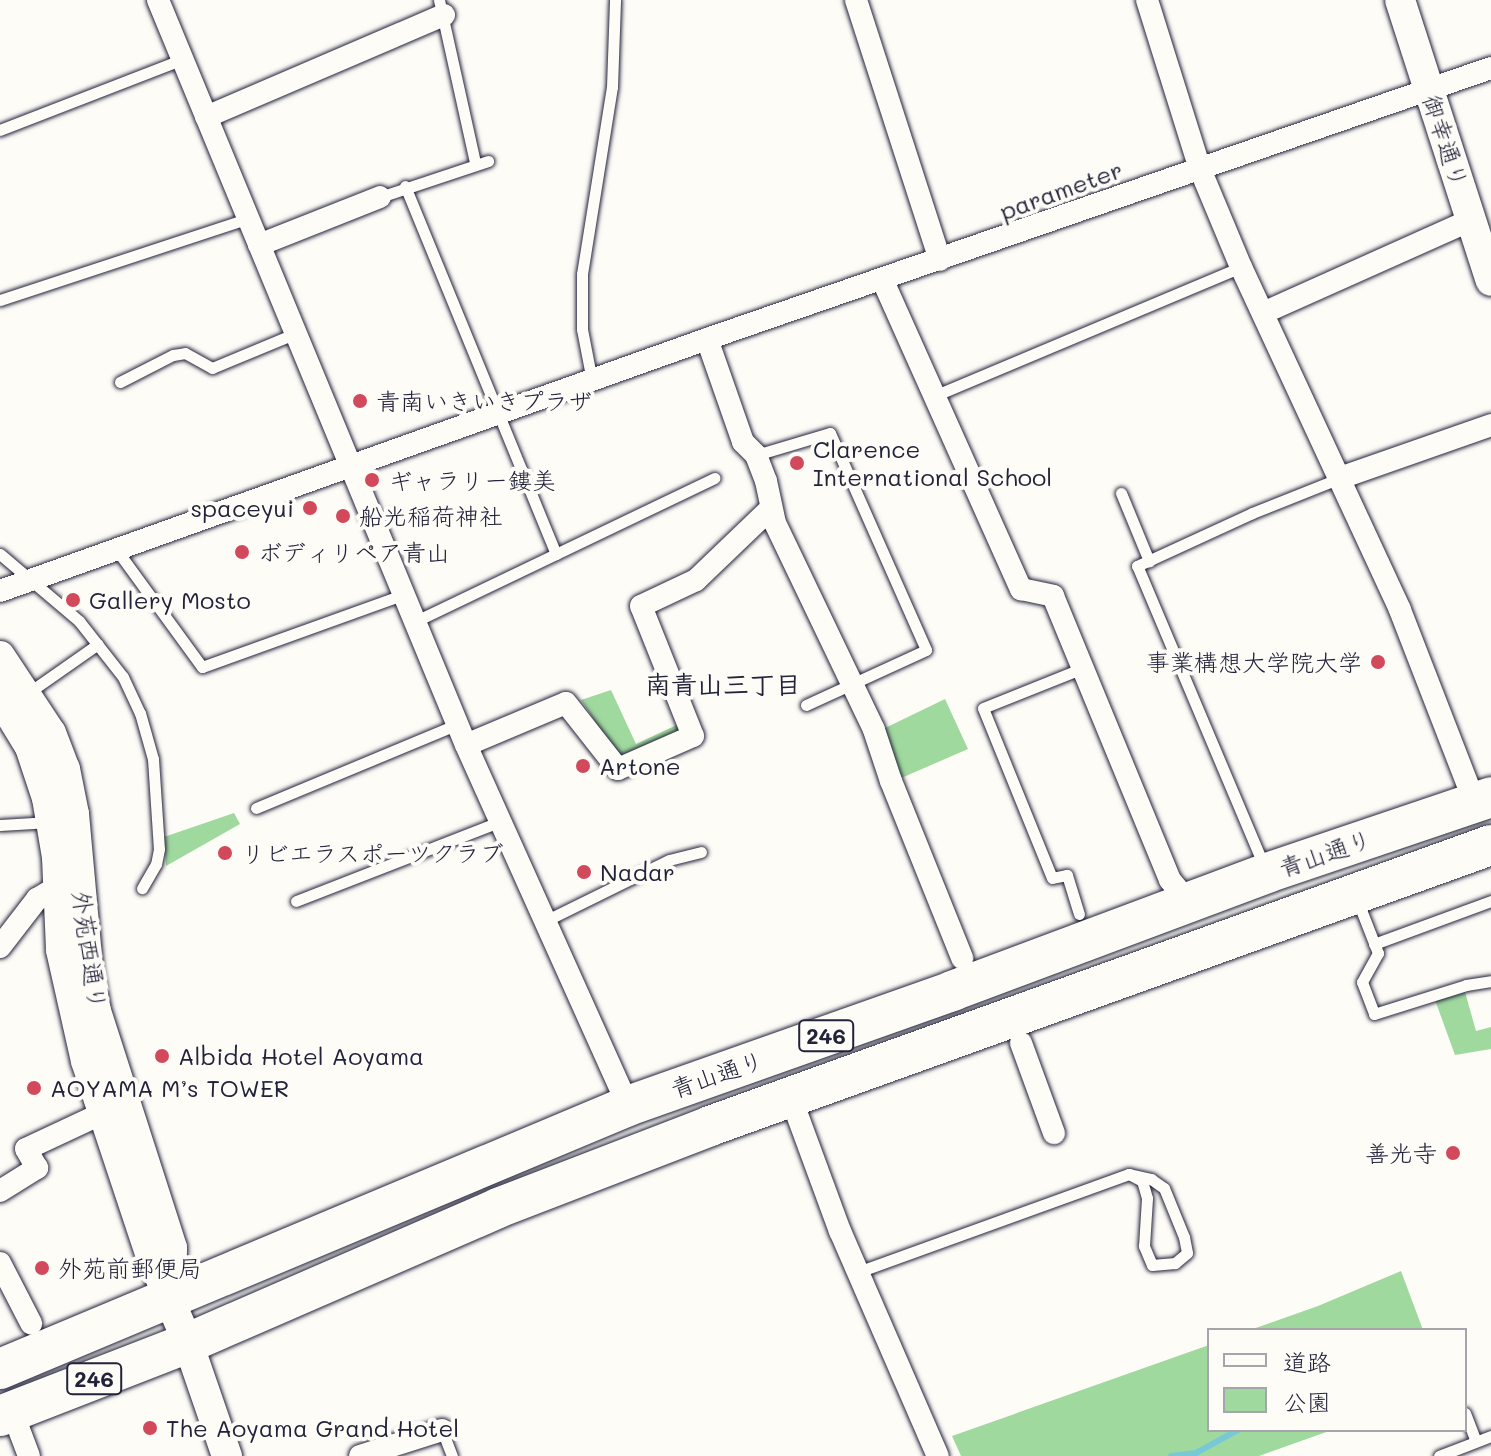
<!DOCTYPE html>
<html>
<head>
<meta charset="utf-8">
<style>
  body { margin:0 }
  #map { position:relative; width:1491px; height:1456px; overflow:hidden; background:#fdfcf7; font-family:Mali,"Klee One",sans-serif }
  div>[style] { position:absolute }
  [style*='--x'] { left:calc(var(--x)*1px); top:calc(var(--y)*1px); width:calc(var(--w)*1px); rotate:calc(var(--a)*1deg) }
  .green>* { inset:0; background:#a0d99e }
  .stream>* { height:6px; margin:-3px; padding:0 3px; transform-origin:3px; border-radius:3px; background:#79c8d5 }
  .roads { filter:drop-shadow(0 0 2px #22223b) drop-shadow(0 0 2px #22223b) }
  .lane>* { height:11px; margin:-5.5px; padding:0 5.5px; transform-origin:5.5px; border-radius:5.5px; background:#fdfcf7 }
  .street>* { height:22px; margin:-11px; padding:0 11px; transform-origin:11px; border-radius:11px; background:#fdfcf7 }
  .secondary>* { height:30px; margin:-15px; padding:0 15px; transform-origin:15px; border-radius:15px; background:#fdfcf7 }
  .highway>* { height:40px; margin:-20px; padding:0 20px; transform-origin:20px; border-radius:20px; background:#fdfcf7 }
  .dots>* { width:22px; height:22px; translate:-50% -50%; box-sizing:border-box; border:4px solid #fdfcf7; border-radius:50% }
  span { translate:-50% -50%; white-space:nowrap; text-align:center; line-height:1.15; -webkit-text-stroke:8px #fdfcf7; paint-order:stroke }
  .shield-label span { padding:2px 6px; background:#fdfcf7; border:2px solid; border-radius:6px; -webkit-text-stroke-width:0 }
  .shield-label { font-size:22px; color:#22223b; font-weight:700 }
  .street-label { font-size:24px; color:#22223b }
  .poi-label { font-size:24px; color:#22223b }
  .left { translate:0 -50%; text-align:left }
  .right { translate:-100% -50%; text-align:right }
  .neighbourhood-label { font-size:26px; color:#22223b; font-weight:700 }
  .legend { position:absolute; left:1207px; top:1328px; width:260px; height:104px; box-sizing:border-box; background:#fdfcf7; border:2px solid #a5a5ac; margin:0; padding:10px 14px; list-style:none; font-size:24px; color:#22223b }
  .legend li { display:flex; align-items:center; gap:16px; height:40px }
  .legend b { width:40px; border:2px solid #a5a5ac }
</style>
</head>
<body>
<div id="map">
  <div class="green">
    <i style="clip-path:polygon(611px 690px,636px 744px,681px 723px,685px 733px,620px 759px,581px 700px)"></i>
    <i style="clip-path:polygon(945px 699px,968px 749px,899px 779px,881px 730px)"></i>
    <i style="clip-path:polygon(234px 813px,240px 824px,166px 866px,164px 837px)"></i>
    <i style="clip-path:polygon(1465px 992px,1476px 1031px,1491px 1027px,1491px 1049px,1455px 1055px,1435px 1000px)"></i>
    <i style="clip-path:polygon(1401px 1271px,1423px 1330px,1250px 1330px,1318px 1306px)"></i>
    <i style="clip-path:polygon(1209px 1345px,1209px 1430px,1332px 1430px,1259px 1456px,961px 1456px,952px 1436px)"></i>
  </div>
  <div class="stream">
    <i style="--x:1171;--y:1456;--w:25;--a:-7"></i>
    <i style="--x:1196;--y:1453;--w:48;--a:-28.7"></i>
  </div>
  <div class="roads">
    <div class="lane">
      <i style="--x:439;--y:0;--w:167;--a:77.5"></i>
      <i style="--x:0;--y:130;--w:196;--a:-21.2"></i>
      <i style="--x:405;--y:186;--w:398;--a:67.7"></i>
      <i style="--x:380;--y:197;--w:114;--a:-18.4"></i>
      <i style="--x:0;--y:300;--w:259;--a:-18.2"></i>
      <i style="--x:592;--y:381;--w:53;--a:-100.9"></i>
      <i style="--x:582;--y:329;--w:55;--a:-90"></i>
      <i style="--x:582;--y:274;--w:189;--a:-80.9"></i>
      <i style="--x:612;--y:87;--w:87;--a:-88"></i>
      <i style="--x:120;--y:382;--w:59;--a:-27"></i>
      <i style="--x:173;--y:355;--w:12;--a:-9"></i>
      <i style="--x:185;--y:353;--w:31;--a:29"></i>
      <i style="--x:212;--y:368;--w:89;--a:-22.5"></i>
      <i style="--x:934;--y:396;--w:333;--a:-22.8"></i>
      <i style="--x:756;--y:455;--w:77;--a:-16.6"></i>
      <i style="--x:830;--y:433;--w:237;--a:66.1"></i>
      <i style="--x:926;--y:650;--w:132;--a:155.4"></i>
      <i style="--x:1121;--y:493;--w:74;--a:67.6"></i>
      <i style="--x:116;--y:549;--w:146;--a:53.9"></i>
      <i style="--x:202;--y:667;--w:216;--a:-19.8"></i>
      <i style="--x:0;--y:554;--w:104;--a:40.3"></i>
      <i style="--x:79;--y:621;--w:71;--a:51.8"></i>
      <i style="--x:123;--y:677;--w:40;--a:65"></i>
      <i style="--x:140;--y:713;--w:48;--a:74.2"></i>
      <i style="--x:153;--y:759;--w:90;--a:86.2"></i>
      <i style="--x:159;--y:849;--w:15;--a:101"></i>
      <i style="--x:156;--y:864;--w:28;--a:120"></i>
      <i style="--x:416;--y:621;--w:331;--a:-25.6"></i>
      <i style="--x:28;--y:693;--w:85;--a:-35"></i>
      <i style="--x:256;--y:808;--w:219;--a:-22.6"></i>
      <i style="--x:0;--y:825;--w:50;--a:-3.4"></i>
      <i style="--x:1264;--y:866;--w:326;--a:-112.9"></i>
      <i style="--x:1137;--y:566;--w:127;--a:-24.7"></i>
      <i style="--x:1252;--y:513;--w:95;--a:-21.7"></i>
      <i style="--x:296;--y:901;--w:218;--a:-21.3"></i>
      <i style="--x:1358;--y:902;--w:55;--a:68.6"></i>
      <i style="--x:1378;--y:953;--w:33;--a:119"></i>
      <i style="--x:1362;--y:982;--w:34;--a:69"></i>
      <i style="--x:1374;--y:1014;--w:96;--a:-17.5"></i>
      <i style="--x:1466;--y:985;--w:25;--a:-9"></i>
      <i style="--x:1079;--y:914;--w:41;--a:-107.1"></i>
      <i style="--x:1067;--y:875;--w:15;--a:169"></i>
      <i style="--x:1052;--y:878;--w:183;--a:-112.1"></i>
      <i style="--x:983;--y:708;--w:108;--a:-21.8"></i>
      <i style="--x:543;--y:922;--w:140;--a:-26.2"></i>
      <i style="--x:669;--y:860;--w:33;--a:-14"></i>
      <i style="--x:1374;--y:944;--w:125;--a:-20.2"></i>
      <i style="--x:858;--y:1272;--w:288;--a:-19.9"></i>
      <i style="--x:1129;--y:1174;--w:23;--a:13"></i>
      <i style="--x:1151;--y:1179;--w:16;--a:35"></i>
      <i style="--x:1164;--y:1188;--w:53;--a:67.8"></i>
      <i style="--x:1184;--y:1237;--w:16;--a:79"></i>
      <i style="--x:1187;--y:1253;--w:16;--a:140"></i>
      <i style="--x:1175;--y:1263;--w:23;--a:175"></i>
      <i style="--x:1152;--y:1265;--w:21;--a:-113"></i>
      <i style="--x:1144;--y:1246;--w:48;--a:-86.4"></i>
      <i style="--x:1147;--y:1198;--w:18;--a:-106"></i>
      <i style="--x:1142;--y:1181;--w:15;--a:-152"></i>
      <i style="--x:1465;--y:1413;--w:30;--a:69"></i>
      <i style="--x:442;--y:1430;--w:28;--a:69"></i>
      <i style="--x:1439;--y:1456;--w:56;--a:-21"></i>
    </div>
    <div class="street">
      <i style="--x:158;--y:0;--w:806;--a:67.54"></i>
      <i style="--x:466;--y:745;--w:396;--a:65.8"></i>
      <i style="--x:856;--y:0;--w:273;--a:72.1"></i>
      <i style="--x:1147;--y:0;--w:177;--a:72.6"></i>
      <i style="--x:1200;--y:169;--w:106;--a:67.3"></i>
      <i style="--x:1241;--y:267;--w:378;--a:65.1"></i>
      <i style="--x:1400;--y:610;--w:207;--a:68.8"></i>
      <i style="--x:206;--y:117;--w:259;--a:-23.2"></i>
      <i style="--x:259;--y:245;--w:130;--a:-21.6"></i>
      <i style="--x:883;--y:281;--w:338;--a:65.9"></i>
      <i style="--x:1021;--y:589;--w:33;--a:12"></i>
      <i style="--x:1053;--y:596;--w:307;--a:67.6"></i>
      <i style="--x:1170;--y:880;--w:16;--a:50"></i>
      <i style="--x:1180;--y:892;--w:19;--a:21"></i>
      <i style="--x:1263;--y:313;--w:228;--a:-24.1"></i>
      <i style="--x:707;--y:339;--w:109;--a:70.7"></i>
      <i style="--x:743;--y:442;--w:18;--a:45"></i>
      <i style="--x:756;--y:455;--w:28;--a:69"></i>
      <i style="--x:766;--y:481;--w:43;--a:77.9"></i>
      <i style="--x:775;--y:523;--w:229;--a:64.4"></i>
      <i style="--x:874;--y:730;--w:54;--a:71.6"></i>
      <i style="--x:891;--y:781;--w:191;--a:68.1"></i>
      <i style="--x:1340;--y:478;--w:160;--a:-19.3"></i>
      <i style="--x:0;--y:591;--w:751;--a:-19.62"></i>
      <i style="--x:707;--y:339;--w:830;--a:-19.07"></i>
      <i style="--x:466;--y:745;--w:108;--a:-22.8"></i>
      <i style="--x:566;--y:703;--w:84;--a:51.8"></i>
      <i style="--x:618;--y:769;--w:82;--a:-23.7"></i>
      <i style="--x:693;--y:736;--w:140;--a:-111.8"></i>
      <i style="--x:641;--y:606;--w:61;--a:-25.3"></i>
      <i style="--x:696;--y:580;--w:103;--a:-43.8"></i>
      <i style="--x:0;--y:947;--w:61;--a:-52.4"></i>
      <i style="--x:37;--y:899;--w:23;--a:-31"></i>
      <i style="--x:1021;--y:1043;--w:96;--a:69.9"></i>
      <i style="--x:791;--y:1098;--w:142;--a:69.8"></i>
      <i style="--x:840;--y:1231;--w:245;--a:66.5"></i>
      <i style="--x:0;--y:1191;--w:44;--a:-31.9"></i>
      <i style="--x:37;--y:1168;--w:22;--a:-120"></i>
      <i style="--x:26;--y:1149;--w:85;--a:-25.1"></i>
      <i style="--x:0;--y:1263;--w:68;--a:62.7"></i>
      <i style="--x:12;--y:1411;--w:48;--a:69.3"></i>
      <i style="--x:360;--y:1456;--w:86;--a:-17.6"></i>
    </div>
    <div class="secondary">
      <i style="--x:1400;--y:0;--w:295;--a:72.1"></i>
      <i style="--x:0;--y:656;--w:92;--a:56.5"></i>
      <i style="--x:51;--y:733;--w:39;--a:69"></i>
      <i style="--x:65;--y:769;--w:46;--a:78.7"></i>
      <i style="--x:74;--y:814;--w:156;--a:84.8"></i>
      <i style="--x:88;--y:969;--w:43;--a:79.2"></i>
      <i style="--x:96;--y:1011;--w:249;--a:72.2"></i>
      <i style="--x:172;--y:1248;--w:42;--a:91.4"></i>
      <i style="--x:0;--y:698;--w:57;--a:58.5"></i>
      <i style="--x:30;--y:747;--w:54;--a:71.6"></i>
      <i style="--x:47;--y:798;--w:60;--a:80.4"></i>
      <i style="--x:57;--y:857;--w:93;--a:87.5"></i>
      <i style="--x:61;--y:950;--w:114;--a:77.3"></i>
      <i style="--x:86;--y:1061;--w:206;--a:71.6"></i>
      <i style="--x:151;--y:1256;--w:95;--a:67"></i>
      <i style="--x:188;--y:1343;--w:120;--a:71"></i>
    </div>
    <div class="highway">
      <i style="--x:0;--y:1369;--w:681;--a:-22.72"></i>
      <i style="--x:628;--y:1106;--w:344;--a:-19.5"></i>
      <i style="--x:952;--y:991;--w:336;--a:-20.5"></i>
      <i style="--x:1267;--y:873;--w:237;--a:-18.7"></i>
      <i style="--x:0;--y:1416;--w:202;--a:-21.2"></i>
      <i style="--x:188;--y:1343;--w:338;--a:-23.5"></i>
      <i style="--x:498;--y:1208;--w:227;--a:-21.1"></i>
      <i style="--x:710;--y:1126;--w:830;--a:-19.79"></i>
    </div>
  </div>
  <div class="dots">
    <i style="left:360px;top:401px;background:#d1495b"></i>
    <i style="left:797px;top:463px;background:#d1495b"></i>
    <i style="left:372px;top:480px;background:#d1495b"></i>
    <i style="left:310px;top:508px;background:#d1495b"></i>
    <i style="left:343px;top:516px;background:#d1495b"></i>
    <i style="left:242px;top:552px;background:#d1495b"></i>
    <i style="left:73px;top:600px;background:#d1495b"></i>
    <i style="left:1378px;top:662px;background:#d1495b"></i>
    <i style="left:583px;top:766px;background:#d1495b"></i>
    <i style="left:225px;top:853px;background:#d1495b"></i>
    <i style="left:584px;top:872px;background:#d1495b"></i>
    <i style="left:162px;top:1056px;background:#d1495b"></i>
    <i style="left:34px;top:1088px;background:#d1495b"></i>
    <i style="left:1453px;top:1153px;background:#d1495b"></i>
    <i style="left:42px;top:1268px;background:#d1495b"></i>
    <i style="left:150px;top:1428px;background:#d1495b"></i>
  </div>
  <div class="shield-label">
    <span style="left:826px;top:1036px">246</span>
    <span style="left:94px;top:1379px">246</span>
  </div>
  <div class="street-label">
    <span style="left:1446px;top:141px;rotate:72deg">御幸通り</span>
    <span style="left:1061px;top:190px;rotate:-20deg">parameter</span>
    <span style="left:1325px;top:853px;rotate:-19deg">青山通り</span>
    <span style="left:90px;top:950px;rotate:82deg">外苑西通り</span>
    <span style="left:717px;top:1074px;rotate:-19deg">青山通り</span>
  </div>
  <div class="poi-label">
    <span class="left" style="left:376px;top:401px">青南いきいきプラザ</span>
    <span class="left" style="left:813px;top:463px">Clarence<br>International School</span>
    <span class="left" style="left:388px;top:480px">ギャラリー鏤美</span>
    <span class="right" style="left:294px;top:508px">spaceyui</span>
    <span class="left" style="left:359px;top:516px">船光稲荷神社</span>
    <span class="left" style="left:258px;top:552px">ボディリペア青山</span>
    <span class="left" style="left:89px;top:600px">Gallery Mosto</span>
    <span class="right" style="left:1362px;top:662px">事業構想大学院大学</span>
    <span class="left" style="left:599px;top:766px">Artone</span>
    <span class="left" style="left:241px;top:853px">リビエラスポーツクラブ</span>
    <span class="left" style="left:600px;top:872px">Nadar</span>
    <span class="left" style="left:178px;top:1056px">Albida Hotel Aoyama</span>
    <span class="left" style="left:50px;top:1088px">AOYAMA M’s TOWER</span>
    <span class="right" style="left:1437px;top:1153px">善光寺</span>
    <span class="left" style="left:58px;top:1268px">外苑前郵便局</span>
    <span class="left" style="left:166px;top:1428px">The Aoyama Grand Hotel</span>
  </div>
  <div class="neighbourhood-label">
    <span style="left:723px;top:685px">南青山三丁目</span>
  </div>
  <ul class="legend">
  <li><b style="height:10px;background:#fdfcf7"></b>道路</li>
  <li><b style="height:22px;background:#a0d99e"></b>公園</li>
  </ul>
</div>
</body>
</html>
